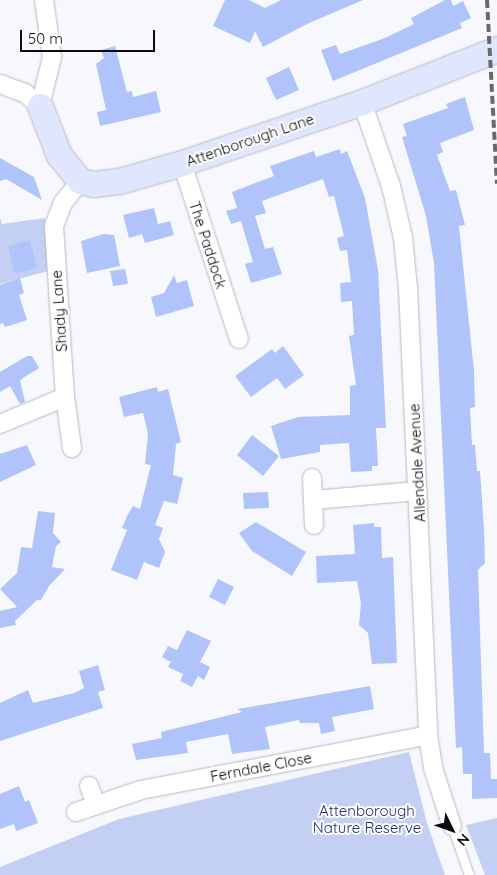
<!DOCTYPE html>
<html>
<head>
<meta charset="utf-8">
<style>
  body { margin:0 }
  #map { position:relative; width:497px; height:875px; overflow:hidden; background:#f6f8fe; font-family:Quicksand,sans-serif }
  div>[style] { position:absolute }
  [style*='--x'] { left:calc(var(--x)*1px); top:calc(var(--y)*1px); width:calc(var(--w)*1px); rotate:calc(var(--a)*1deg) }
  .green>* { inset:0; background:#c3d0f4 }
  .building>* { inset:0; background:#b0c4fb }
  .roads { filter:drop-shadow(0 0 1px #b8bac0) drop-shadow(0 0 1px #b8bac0) }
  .lane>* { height:9px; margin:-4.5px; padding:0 4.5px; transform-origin:4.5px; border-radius:4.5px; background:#fff }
  .street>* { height:18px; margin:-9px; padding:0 9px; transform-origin:9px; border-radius:9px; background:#fff }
  .secondary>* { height:25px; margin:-12.5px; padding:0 12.5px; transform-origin:12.5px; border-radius:12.5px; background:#dfe6fe }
  .rail>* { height:4px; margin-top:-2px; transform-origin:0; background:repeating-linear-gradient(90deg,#69696d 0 8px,transparent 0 12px) }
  span { translate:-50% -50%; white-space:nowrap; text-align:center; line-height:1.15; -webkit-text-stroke:4px #fff; paint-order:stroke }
  .street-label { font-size:15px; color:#0b0b0d }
  .park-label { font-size:15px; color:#1d2c78 }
  .north { position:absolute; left:427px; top:805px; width:50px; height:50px; -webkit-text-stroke:4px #fff; paint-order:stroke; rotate:132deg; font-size:14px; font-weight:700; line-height:20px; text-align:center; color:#0b0b0d }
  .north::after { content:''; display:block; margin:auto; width:18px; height:22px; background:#0b0b0d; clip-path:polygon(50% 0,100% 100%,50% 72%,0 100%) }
  .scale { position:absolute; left:20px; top:30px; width:135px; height:22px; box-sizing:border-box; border:2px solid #0b0b0d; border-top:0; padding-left:6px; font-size:15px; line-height:18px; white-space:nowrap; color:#0b0b0d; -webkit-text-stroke:4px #fff; paint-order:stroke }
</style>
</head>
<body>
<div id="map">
  <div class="green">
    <i style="clip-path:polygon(0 218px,2px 224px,45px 218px,48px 271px,0 284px)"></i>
    <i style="clip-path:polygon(409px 752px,427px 823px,445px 875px,0 875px,0 867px,119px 819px)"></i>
    <i style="clip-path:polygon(497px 818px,497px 875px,485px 875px,466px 825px)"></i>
  </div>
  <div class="building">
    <i style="clip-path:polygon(225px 0,249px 0,265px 8px,281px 0,363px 0,307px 24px,263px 47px,255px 31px,250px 43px,213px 26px)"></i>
    <i style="clip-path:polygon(445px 0,451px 0,453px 6px,463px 1px,471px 18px,460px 23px,462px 28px,333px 81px,321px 50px,336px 45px,340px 54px,385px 38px,414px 24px,411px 18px)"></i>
    <i style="clip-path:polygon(115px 46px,127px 92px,132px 91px,133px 97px,156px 91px,161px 112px,100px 126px,97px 112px,106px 110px,96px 64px,104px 58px,101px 50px)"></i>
    <i style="clip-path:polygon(289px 67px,299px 90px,276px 100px,266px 78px)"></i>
    <i style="clip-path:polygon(465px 97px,474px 130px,440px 143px,443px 152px,437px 155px,450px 191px,456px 190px,465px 225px,459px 226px,474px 371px,475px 407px,470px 408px,472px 445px,475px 445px,477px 471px,480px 471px,484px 530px,485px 563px,478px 570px,484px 753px,490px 753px,491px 779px,497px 779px,497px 798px,472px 799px,472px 774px,463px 774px,462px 747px,456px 748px,434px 263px,426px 216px,402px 137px,407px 136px,403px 124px,448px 108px,446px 104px)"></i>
    <i style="clip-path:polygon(340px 149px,341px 154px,347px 151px,365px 198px,378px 270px,386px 428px,376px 428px,378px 466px,372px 466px,372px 471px,351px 472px,349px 443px,320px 445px,320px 452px,281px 459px,271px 426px,298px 417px,350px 415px,350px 386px,356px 385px,349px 336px,354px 335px,352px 301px,341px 302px,340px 283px,351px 282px,347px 250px,340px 251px,337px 238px,344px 236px,334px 196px,329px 197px,323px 179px,262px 201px,266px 213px,255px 216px,265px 249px,273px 247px,282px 274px,251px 283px,245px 264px,253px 262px,241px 221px,231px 224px,226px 211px,237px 208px,232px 192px,274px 176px,270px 166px,314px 151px,316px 157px)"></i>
    <i style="clip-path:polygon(0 158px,34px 177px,42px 200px,6px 179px,0 181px)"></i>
    <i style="clip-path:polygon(154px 208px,158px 224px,170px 221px,174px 235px,145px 243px,142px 234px,129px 238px,123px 215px)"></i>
    <i style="clip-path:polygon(104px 234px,114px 235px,120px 266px,87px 273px,81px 241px)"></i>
    <i style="clip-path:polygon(30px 240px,37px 268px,15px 274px,8px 246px)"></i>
    <i style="clip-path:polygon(125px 269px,128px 284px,113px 286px,110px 271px)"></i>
    <i style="clip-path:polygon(174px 275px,177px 283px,187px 280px,194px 306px,156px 317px,151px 297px,164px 293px)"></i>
    <i style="clip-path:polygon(20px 278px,24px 293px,19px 295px,27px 320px,5px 327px,3px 323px,0 324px,0 285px)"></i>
    <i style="clip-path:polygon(283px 346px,304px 375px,285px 389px,277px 378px,251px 397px,235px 376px,272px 349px,275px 353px)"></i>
    <i style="clip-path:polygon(27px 356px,32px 356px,39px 368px,20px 380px,25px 402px,20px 404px,10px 386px,0 392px,0 372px)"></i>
    <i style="clip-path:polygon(157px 387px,158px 392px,168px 389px,181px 442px,176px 444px,173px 475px,183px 478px,177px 504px,164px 501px,155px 525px,163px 528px,159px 539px,165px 552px,159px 568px,144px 562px,137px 580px,111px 570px,127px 530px,122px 528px,128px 514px,133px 506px,140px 509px,151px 465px,145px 464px,148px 434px,143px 413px,124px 417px,119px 397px)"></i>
    <i style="clip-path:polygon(252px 435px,279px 456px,263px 476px,237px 455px)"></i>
    <i style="clip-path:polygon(27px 445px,36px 465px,0 482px,0 454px)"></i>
    <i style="clip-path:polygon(268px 492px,269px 508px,244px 509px,243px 493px)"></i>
    <i style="clip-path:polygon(38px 511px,55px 513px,53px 533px,61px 542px,56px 546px,52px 567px,65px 569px,49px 586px,41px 600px,37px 600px,15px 621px,16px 625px,0 628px,0 611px,17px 607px,0 589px,17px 573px,21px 547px,32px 548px)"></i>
    <i style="clip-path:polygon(256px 522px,306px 552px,292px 576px,252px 551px,239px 533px)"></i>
    <i style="clip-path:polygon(374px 523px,374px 527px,381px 527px,382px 558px,393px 557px,397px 663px,372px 664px,368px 633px,359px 625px,361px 603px,357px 581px,317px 583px,316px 556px,355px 554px,353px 525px)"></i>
    <i style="clip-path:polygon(218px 579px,234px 587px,225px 605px,209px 597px)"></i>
    <i style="clip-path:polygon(187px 630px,211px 641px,200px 662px,210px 667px,204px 680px,198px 676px,192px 687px,180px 681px,183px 674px,168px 667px,171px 662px,162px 657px,168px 646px,177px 650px)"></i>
    <i style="clip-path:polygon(98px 665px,105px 690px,98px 692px,103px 708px,0 741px,0 703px,28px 690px,33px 703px,74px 693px,84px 688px,79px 671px)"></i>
    <i style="clip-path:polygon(370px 686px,374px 709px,332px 717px,335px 731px,321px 734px,319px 723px,300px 723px,299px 720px,265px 727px,270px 749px,232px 754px,228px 734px,186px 742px,188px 753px,136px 760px,132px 744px,162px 738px,161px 732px,242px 712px,237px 709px,244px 708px)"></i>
    <i style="clip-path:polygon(19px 786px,25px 802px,29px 800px,38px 823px,16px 831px,14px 824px,0 829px,0 794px)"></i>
  </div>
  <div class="roads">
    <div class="lane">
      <i style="--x:452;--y:826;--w:52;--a:70.9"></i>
    </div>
    <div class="street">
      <i style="--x:0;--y:84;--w:27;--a:20"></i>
      <i style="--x:25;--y:93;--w:20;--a:41"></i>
      <i style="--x:40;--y:106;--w:50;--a:-76.2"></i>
      <i style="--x:52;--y:57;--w:58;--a:-98"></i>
      <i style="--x:362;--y:102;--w:89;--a:71"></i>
      <i style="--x:391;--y:186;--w:53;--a:77"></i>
      <i style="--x:403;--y:238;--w:50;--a:84.3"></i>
      <i style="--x:408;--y:288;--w:447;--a:87.4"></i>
      <i style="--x:428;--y:735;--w:33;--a:81"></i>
      <i style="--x:433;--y:768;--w:61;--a:71.9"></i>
      <i style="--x:182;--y:163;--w:185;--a:72.1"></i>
      <i style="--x:0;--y:424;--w:70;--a:-22.6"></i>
      <i style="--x:72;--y:448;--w:51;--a:-97.8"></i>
      <i style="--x:65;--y:397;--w:171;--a:-93.7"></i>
      <i style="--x:54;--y:226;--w:25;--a:-69"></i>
      <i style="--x:63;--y:203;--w:28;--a:-52"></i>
      <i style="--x:312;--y:478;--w:47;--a:87.6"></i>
      <i style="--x:313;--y:500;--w:105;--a:-4.9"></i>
      <i style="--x:89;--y:786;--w:20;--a:70"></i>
      <i style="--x:76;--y:812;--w:69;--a:-18.7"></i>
      <i style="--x:141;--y:790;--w:292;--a:-10.8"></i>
    </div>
    <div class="secondary">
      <i style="--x:40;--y:106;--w:53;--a:68.8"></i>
      <i style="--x:59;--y:155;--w:33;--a:51"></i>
      <i style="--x:80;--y:181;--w:14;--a:12"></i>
      <i style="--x:94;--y:184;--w:25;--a:-7"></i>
      <i style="--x:119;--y:181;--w:66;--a:-15.9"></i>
      <i style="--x:182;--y:163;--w:190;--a:-18.7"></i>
      <i style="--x:362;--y:102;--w:145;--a:-21.4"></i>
    </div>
  </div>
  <div class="rail">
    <i style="--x:487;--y:0;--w:184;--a:86.9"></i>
  </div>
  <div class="street-label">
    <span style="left:250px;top:140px;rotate:-19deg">Attenborough Lane</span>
    <span style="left:208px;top:245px;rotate:72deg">The Paddock</span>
    <span style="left:59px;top:311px;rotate:-94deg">Shady Lane</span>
    <span style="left:417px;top:463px;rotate:-93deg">Allendale Avenue</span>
    <span style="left:261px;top:767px;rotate:-11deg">Ferndale Close</span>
  </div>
  <div class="park-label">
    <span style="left:367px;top:819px">Attenborough<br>Nature Reserve</span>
  </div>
  <div class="north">N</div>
  <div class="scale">50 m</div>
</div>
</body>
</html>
